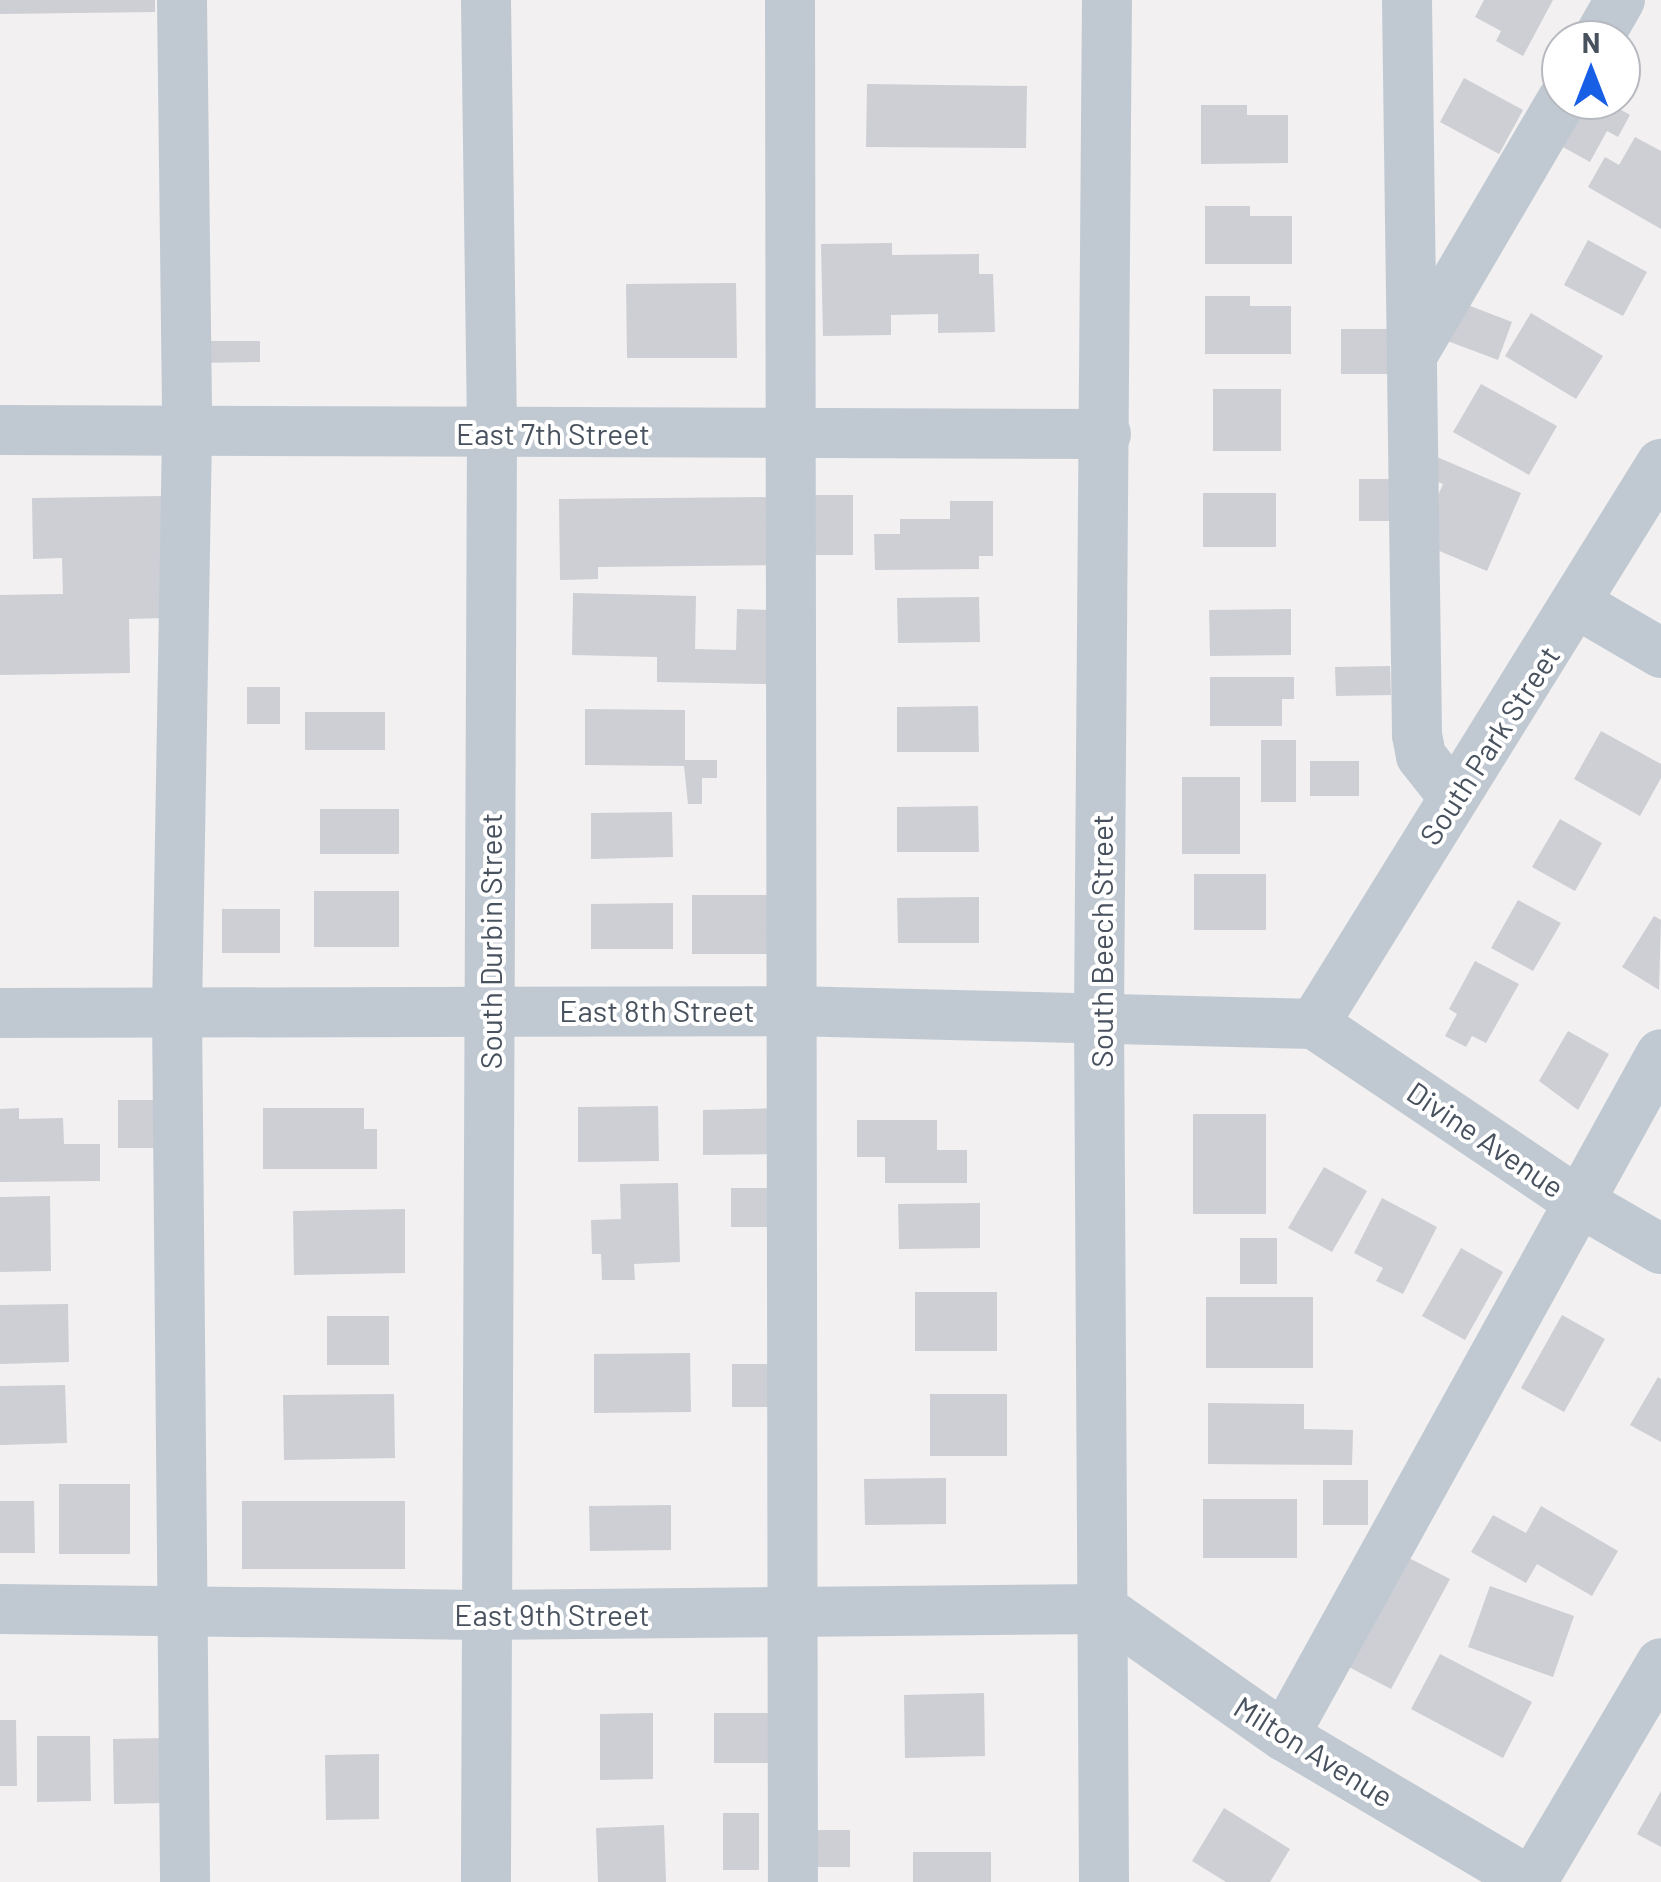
<!DOCTYPE html>
<html>
<head>
<meta charset="utf-8">
<style>
  body { margin:0 }
  #map { position:relative; width:1661px; height:1882px; overflow:hidden; background:#f2f0f0; font-family:Barlow,sans-serif }
  div>[style] { position:absolute }
  [style*='--x'] { left:calc(var(--x)*1px); top:calc(var(--y)*1px); width:calc(var(--w)*1px); rotate:calc(var(--a)*1deg) }
  .building>* { inset:0; background:#cdcfd5 }
  .minor>* { height:50px; margin:-25px; padding:0 25px; transform-origin:25px; border-radius:25px; background:#c0c9d2 }
  span { translate:-50% -50%; white-space:nowrap; text-align:center; line-height:1.15; -webkit-text-stroke:8px #fff; paint-order:stroke }
  .street-label { font-size:30px; color:#48515e }
  .north { position:absolute; left:1541px; top:20px; width:100px; height:100px; box-sizing:border-box; background:#fff; border:2px solid #b6b9bf; border-radius:50%; rotate:0deg; font-size:28px; font-weight:700; line-height:40px; text-align:center; color:#48515e }
  .north::after { content:''; display:block; margin:auto; width:35px; height:45px; background:#1760e5; clip-path:polygon(50% 0,100% 100%,50% 72%,0 100%) }
</style>
</head>
<body>
<div id="map">
  <div class="building">
    <i style="clip-path:polygon(0 0,155px 0,155px 12px,0 14px)"></i>
    <i style="clip-path:polygon(1484px 0,1553px 0,1523px 56px,1496px 41px,1501px 31px,1475px 17px)"></i>
    <i style="clip-path:polygon(1464px 78px,1523px 110px,1499px 154px,1440px 122px)"></i>
    <i style="clip-path:polygon(867px 84px,1027px 86px,1026px 148px,866px 147px)"></i>
    <i style="clip-path:polygon(1575px 100px,1604px 100px,1630px 115px,1618px 137px,1607px 131px,1590px 162px,1552px 141px)"></i>
    <i style="clip-path:polygon(1201px 105px,1247px 105px,1247px 115px,1288px 115px,1288px 163px,1201px 164px)"></i>
    <i style="clip-path:polygon(1635px 137px,1661px 151px,1661px 229px,1588px 187px,1605px 157px,1619px 165px)"></i>
    <i style="clip-path:polygon(1205px 206px,1250px 206px,1250px 216px,1292px 216px,1292px 264px,1205px 264px)"></i>
    <i style="clip-path:polygon(1588px 240px,1647px 272px,1623px 316px,1564px 285px)"></i>
    <i style="clip-path:polygon(892px 243px,892px 255px,979px 254px,979px 274px,993px 274px,995px 332px,938px 333px,938px 314px,891px 315px,891px 335px,823px 336px,821px 244px)"></i>
    <i style="clip-path:polygon(736px 283px,737px 358px,627px 358px,626px 284px)"></i>
    <i style="clip-path:polygon(1205px 296px,1250px 296px,1250px 306px,1291px 306px,1291px 354px,1205px 354px)"></i>
    <i style="clip-path:polygon(1452px 299px,1512px 322px,1498px 360px,1437px 337px)"></i>
    <i style="clip-path:polygon(1531px 313px,1603px 356px,1576px 399px,1505px 356px)"></i>
    <i style="clip-path:polygon(1341px 329px,1388px 329px,1388px 374px,1341px 374px)"></i>
    <i style="clip-path:polygon(196px 341px,260px 341px,260px 362px,196px 363px)"></i>
    <i style="clip-path:polygon(1481px 384px,1557px 426px,1529px 475px,1453px 432px)"></i>
    <i style="clip-path:polygon(1213px 389px,1281px 389px,1281px 451px,1213px 451px)"></i>
    <i style="clip-path:polygon(1437px 457px,1521px 493px,1487px 571px,1418px 542px,1443px 484px,1428px 478px)"></i>
    <i style="clip-path:polygon(1359px 479px,1393px 479px,1393px 521px,1359px 521px)"></i>
    <i style="clip-path:polygon(1203px 493px,1276px 493px,1276px 547px,1203px 547px)"></i>
    <i style="clip-path:polygon(810px 495px,853px 495px,853px 555px,810px 555px)"></i>
    <i style="clip-path:polygon(162px 496px,164px 618px,129px 619px,130px 673px,0 675px,0 595px,63px 594px,62px 558px,33px 559px,32px 498px)"></i>
    <i style="clip-path:polygon(777px 497px,777px 565px,598px 567px,598px 579px,560px 580px,559px 499px)"></i>
    <i style="clip-path:polygon(950px 501px,993px 501px,993px 556px,979px 556px,979px 569px,875px 570px,874px 534px,900px 534px,900px 519px,950px 519px)"></i>
    <i style="clip-path:polygon(573px 593px,696px 596px,695px 649px,736px 650px,737px 609px,769px 610px,768px 684px,657px 682px,657px 657px,572px 655px)"></i>
    <i style="clip-path:polygon(979px 597px,980px 642px,898px 643px,897px 598px)"></i>
    <i style="clip-path:polygon(1291px 609px,1291px 655px,1210px 656px,1209px 610px)"></i>
    <i style="clip-path:polygon(1390px 666px,1391px 695px,1336px 696px,1335px 667px)"></i>
    <i style="clip-path:polygon(1210px 677px,1294px 677px,1294px 699px,1282px 699px,1282px 726px,1210px 726px)"></i>
    <i style="clip-path:polygon(247px 687px,280px 687px,280px 724px,247px 724px)"></i>
    <i style="clip-path:polygon(978px 706px,979px 752px,897px 752px,897px 707px)"></i>
    <i style="clip-path:polygon(585px 709px,685px 710px,685px 760px,717px 760px,717px 778px,702px 778px,702px 804px,688px 804px,684px 766px,585px 765px)"></i>
    <i style="clip-path:polygon(305px 712px,385px 712px,385px 750px,305px 750px)"></i>
    <i style="clip-path:polygon(1601px 731px,1661px 764px,1661px 778px,1640px 816px,1574px 779px)"></i>
    <i style="clip-path:polygon(1261px 740px,1296px 740px,1296px 802px,1261px 802px)"></i>
    <i style="clip-path:polygon(1310px 761px,1359px 761px,1359px 796px,1310px 796px)"></i>
    <i style="clip-path:polygon(1182px 777px,1240px 777px,1240px 854px,1182px 854px)"></i>
    <i style="clip-path:polygon(978px 806px,979px 852px,897px 852px,897px 807px)"></i>
    <i style="clip-path:polygon(320px 809px,399px 809px,399px 854px,320px 854px)"></i>
    <i style="clip-path:polygon(672px 812px,673px 857px,591px 859px,591px 813px)"></i>
    <i style="clip-path:polygon(1560px 819px,1602px 843px,1575px 891px,1532px 867px)"></i>
    <i style="clip-path:polygon(1194px 874px,1266px 874px,1266px 930px,1194px 930px)"></i>
    <i style="clip-path:polygon(314px 891px,399px 891px,399px 947px,314px 947px)"></i>
    <i style="clip-path:polygon(692px 895px,767px 895px,767px 954px,692px 954px)"></i>
    <i style="clip-path:polygon(979px 897px,979px 943px,898px 943px,897px 898px)"></i>
    <i style="clip-path:polygon(1518px 900px,1561px 923px,1533px 971px,1491px 948px)"></i>
    <i style="clip-path:polygon(673px 903px,673px 949px,591px 949px,591px 904px)"></i>
    <i style="clip-path:polygon(222px 909px,280px 909px,280px 953px,222px 953px)"></i>
    <i style="clip-path:polygon(1654px 916px,1661px 920px,1659px 990px,1622px 967px)"></i>
    <i style="clip-path:polygon(1475px 961px,1519px 984px,1486px 1043px,1472px 1036px,1466px 1047px,1445px 1036px,1457px 1014px,1449px 1009px)"></i>
    <i style="clip-path:polygon(1568px 1031px,1609px 1054px,1578px 1110px,1539px 1081px)"></i>
    <i style="clip-path:polygon(118px 1100px,160px 1100px,160px 1148px,118px 1148px)"></i>
    <i style="clip-path:polygon(658px 1106px,659px 1161px,578px 1162px,578px 1107px)"></i>
    <i style="clip-path:polygon(19px 1108px,19px 1119px,63px 1118px,64px 1144px,100px 1144px,100px 1181px,0 1182px,0 1109px)"></i>
    <i style="clip-path:polygon(263px 1108px,364px 1108px,364px 1129px,377px 1129px,377px 1169px,263px 1169px)"></i>
    <i style="clip-path:polygon(784px 1108px,784px 1154px,703px 1155px,703px 1110px)"></i>
    <i style="clip-path:polygon(1193px 1114px,1266px 1114px,1266px 1214px,1193px 1214px)"></i>
    <i style="clip-path:polygon(857px 1120px,937px 1120px,937px 1150px,967px 1150px,967px 1183px,885px 1183px,885px 1157px,857px 1157px)"></i>
    <i style="clip-path:polygon(1324px 1167px,1367px 1191px,1332px 1252px,1288px 1228px)"></i>
    <i style="clip-path:polygon(678px 1183px,680px 1262px,634px 1264px,635px 1280px,602px 1280px,601px 1254px,592px 1254px,591px 1220px,621px 1219px,620px 1184px)"></i>
    <i style="clip-path:polygon(731px 1188px,778px 1188px,778px 1227px,731px 1227px)"></i>
    <i style="clip-path:polygon(50px 1196px,51px 1271px,0 1272px,0 1197px)"></i>
    <i style="clip-path:polygon(1382px 1198px,1437px 1227px,1403px 1294px,1376px 1281px,1383px 1268px,1354px 1253px)"></i>
    <i style="clip-path:polygon(980px 1203px,980px 1248px,899px 1249px,898px 1204px)"></i>
    <i style="clip-path:polygon(405px 1209px,405px 1273px,294px 1275px,293px 1211px)"></i>
    <i style="clip-path:polygon(1240px 1238px,1277px 1238px,1277px 1284px,1240px 1284px)"></i>
    <i style="clip-path:polygon(1461px 1248px,1503px 1272px,1465px 1340px,1422px 1316px)"></i>
    <i style="clip-path:polygon(915px 1292px,997px 1292px,997px 1351px,915px 1351px)"></i>
    <i style="clip-path:polygon(1206px 1297px,1313px 1297px,1313px 1368px,1206px 1368px)"></i>
    <i style="clip-path:polygon(68px 1304px,69px 1362px,0 1364px,0 1305px)"></i>
    <i style="clip-path:polygon(1562px 1315px,1605px 1339px,1564px 1412px,1521px 1388px)"></i>
    <i style="clip-path:polygon(327px 1316px,389px 1316px,389px 1365px,327px 1365px)"></i>
    <i style="clip-path:polygon(690px 1353px,691px 1412px,594px 1413px,594px 1354px)"></i>
    <i style="clip-path:polygon(732px 1364px,768px 1364px,768px 1407px,732px 1407px)"></i>
    <i style="clip-path:polygon(1658px 1377px,1661px 1379px,1661px 1442px,1630px 1425px)"></i>
    <i style="clip-path:polygon(65px 1385px,67px 1443px,0 1445px,0 1386px)"></i>
    <i style="clip-path:polygon(394px 1394px,395px 1458px,284px 1460px,283px 1395px)"></i>
    <i style="clip-path:polygon(930px 1394px,1007px 1394px,1007px 1456px,930px 1456px)"></i>
    <i style="clip-path:polygon(1208px 1403px,1304px 1404px,1304px 1429px,1353px 1430px,1352px 1465px,1208px 1464px)"></i>
    <i style="clip-path:polygon(946px 1478px,946px 1524px,865px 1525px,864px 1479px)"></i>
    <i style="clip-path:polygon(1323px 1480px,1368px 1480px,1368px 1525px,1323px 1525px)"></i>
    <i style="clip-path:polygon(59px 1484px,130px 1484px,130px 1554px,59px 1554px)"></i>
    <i style="clip-path:polygon(1203px 1499px,1297px 1499px,1297px 1558px,1203px 1558px)"></i>
    <i style="clip-path:polygon(0 1501px,34px 1501px,35px 1553px,0 1553px)"></i>
    <i style="clip-path:polygon(242px 1501px,405px 1501px,405px 1569px,242px 1569px)"></i>
    <i style="clip-path:polygon(671px 1505px,671px 1550px,590px 1551px,589px 1506px)"></i>
    <i style="clip-path:polygon(1541px 1506px,1618px 1551px,1592px 1596px,1537px 1564px,1526px 1583px,1471px 1552px,1493px 1515px,1526px 1533px)"></i>
    <i style="clip-path:polygon(1403px 1555px,1450px 1579px,1391px 1689px,1345px 1665px)"></i>
    <i style="clip-path:polygon(1490px 1586px,1574px 1616px,1553px 1677px,1468px 1647px)"></i>
    <i style="clip-path:polygon(1440px 1654px,1532px 1702px,1503px 1758px,1411px 1709px)"></i>
    <i style="clip-path:polygon(984px 1693px,985px 1756px,905px 1758px,904px 1695px)"></i>
    <i style="clip-path:polygon(653px 1713px,653px 1779px,600px 1780px,600px 1714px)"></i>
    <i style="clip-path:polygon(714px 1713px,769px 1713px,769px 1763px,714px 1763px)"></i>
    <i style="clip-path:polygon(0 1720px,16px 1720px,17px 1786px,0 1786px)"></i>
    <i style="clip-path:polygon(37px 1736px,90px 1736px,91px 1801px,37px 1802px)"></i>
    <i style="clip-path:polygon(167px 1738px,167px 1803px,114px 1804px,113px 1739px)"></i>
    <i style="clip-path:polygon(379px 1754px,379px 1819px,326px 1820px,325px 1755px)"></i>
    <i style="clip-path:polygon(1661px 1791px,1661px 1847px,1637px 1834px)"></i>
    <i style="clip-path:polygon(1224px 1808px,1290px 1849px,1270px 1882px,1226px 1882px,1192px 1861px)"></i>
    <i style="clip-path:polygon(723px 1813px,759px 1813px,759px 1870px,723px 1870px)"></i>
    <i style="clip-path:polygon(664px 1825px,666px 1882px,598px 1882px,596px 1828px)"></i>
    <i style="clip-path:polygon(816px 1830px,850px 1830px,850px 1867px,816px 1867px)"></i>
    <i style="clip-path:polygon(913px 1852px,991px 1852px,991px 1882px,913px 1882px)"></i>
  </div>
  <div class="minor">
    <i style="--x:182;--y:0;--w:433;--a:89.3"></i>
    <i style="--x:187;--y:433;--w:580;--a:90.99"></i>
    <i style="--x:177;--y:1013;--w:869;--a:89.47"></i>
    <i style="--x:486;--y:0;--w:434;--a:89.2"></i>
    <i style="--x:492;--y:434;--w:1448;--a:90.24"></i>
    <i style="--x:790;--y:0;--w:1882;--a:89.91"></i>
    <i style="--x:1407;--y:0;--w:735;--a:89.22"></i>
    <i style="--x:1417;--y:735;--w:21;--a:79"></i>
    <i style="--x:1421;--y:756;--w:53;--a:51.8"></i>
    <i style="--x:1597;--y:40;--w:46;--a:-60.1"></i>
    <i style="--x:1413;--y:354;--w:294;--a:-59.6"></i>
    <i style="--x:0;--y:430;--w:1106;--a:0.21"></i>
    <i style="--x:1579;--y:605;--w:95;--a:30.3"></i>
    <i style="--x:0;--y:1013;--w:791;--a:-0.14"></i>
    <i style="--x:791;--y:1011;--w:523;--a:1.42"></i>
    <i style="--x:1314;--y:1024;--w:316;--a:33.9"></i>
    <i style="--x:1576;--y:1200;--w:98;--a:30"></i>
    <i style="--x:1314;--y:1024;--w:659;--a:-58.22"></i>
    <i style="--x:0;--y:1609;--w:482;--a:0.7"></i>
    <i style="--x:482;--y:1615;--w:621;--a:-0.55"></i>
    <i style="--x:1103;--y:1609;--w:221;--a:35.1"></i>
    <i style="--x:1284;--y:1736;--w:287;--a:30.6"></i>
    <i style="--x:1284;--y:1736;--w:779;--a:-61.07"></i>
    <i style="--x:1104;--y:1882;--w:868;--a:-90.33"></i>
    <i style="--x:1099;--y:1014;--w:1014;--a:-89.55"></i>
    <i style="--x:1532;--y:1882;--w:254;--a:-59.5"></i>
  </div>
  <div class="street-label">
    <span style="left:553px;top:433px">East 7th Street</span>
    <span style="left:1489px;top:745px;rotate:-57deg">South Park Street</span>
    <span style="left:490px;top:941px;rotate:-90deg">South Durbin Street</span>
    <span style="left:1101px;top:941px;rotate:-90deg">South Beech Street</span>
    <span style="left:657px;top:1010px">East 8th Street</span>
    <span style="left:1486px;top:1139px;rotate:34deg">Divine Avenue</span>
    <span style="left:552px;top:1614px">East 9th Street</span>
    <span style="left:1314px;top:1751px;rotate:32deg">Milton Avenue</span>
  </div>
  <div class="north">N</div>
</div>
</body>
</html>
